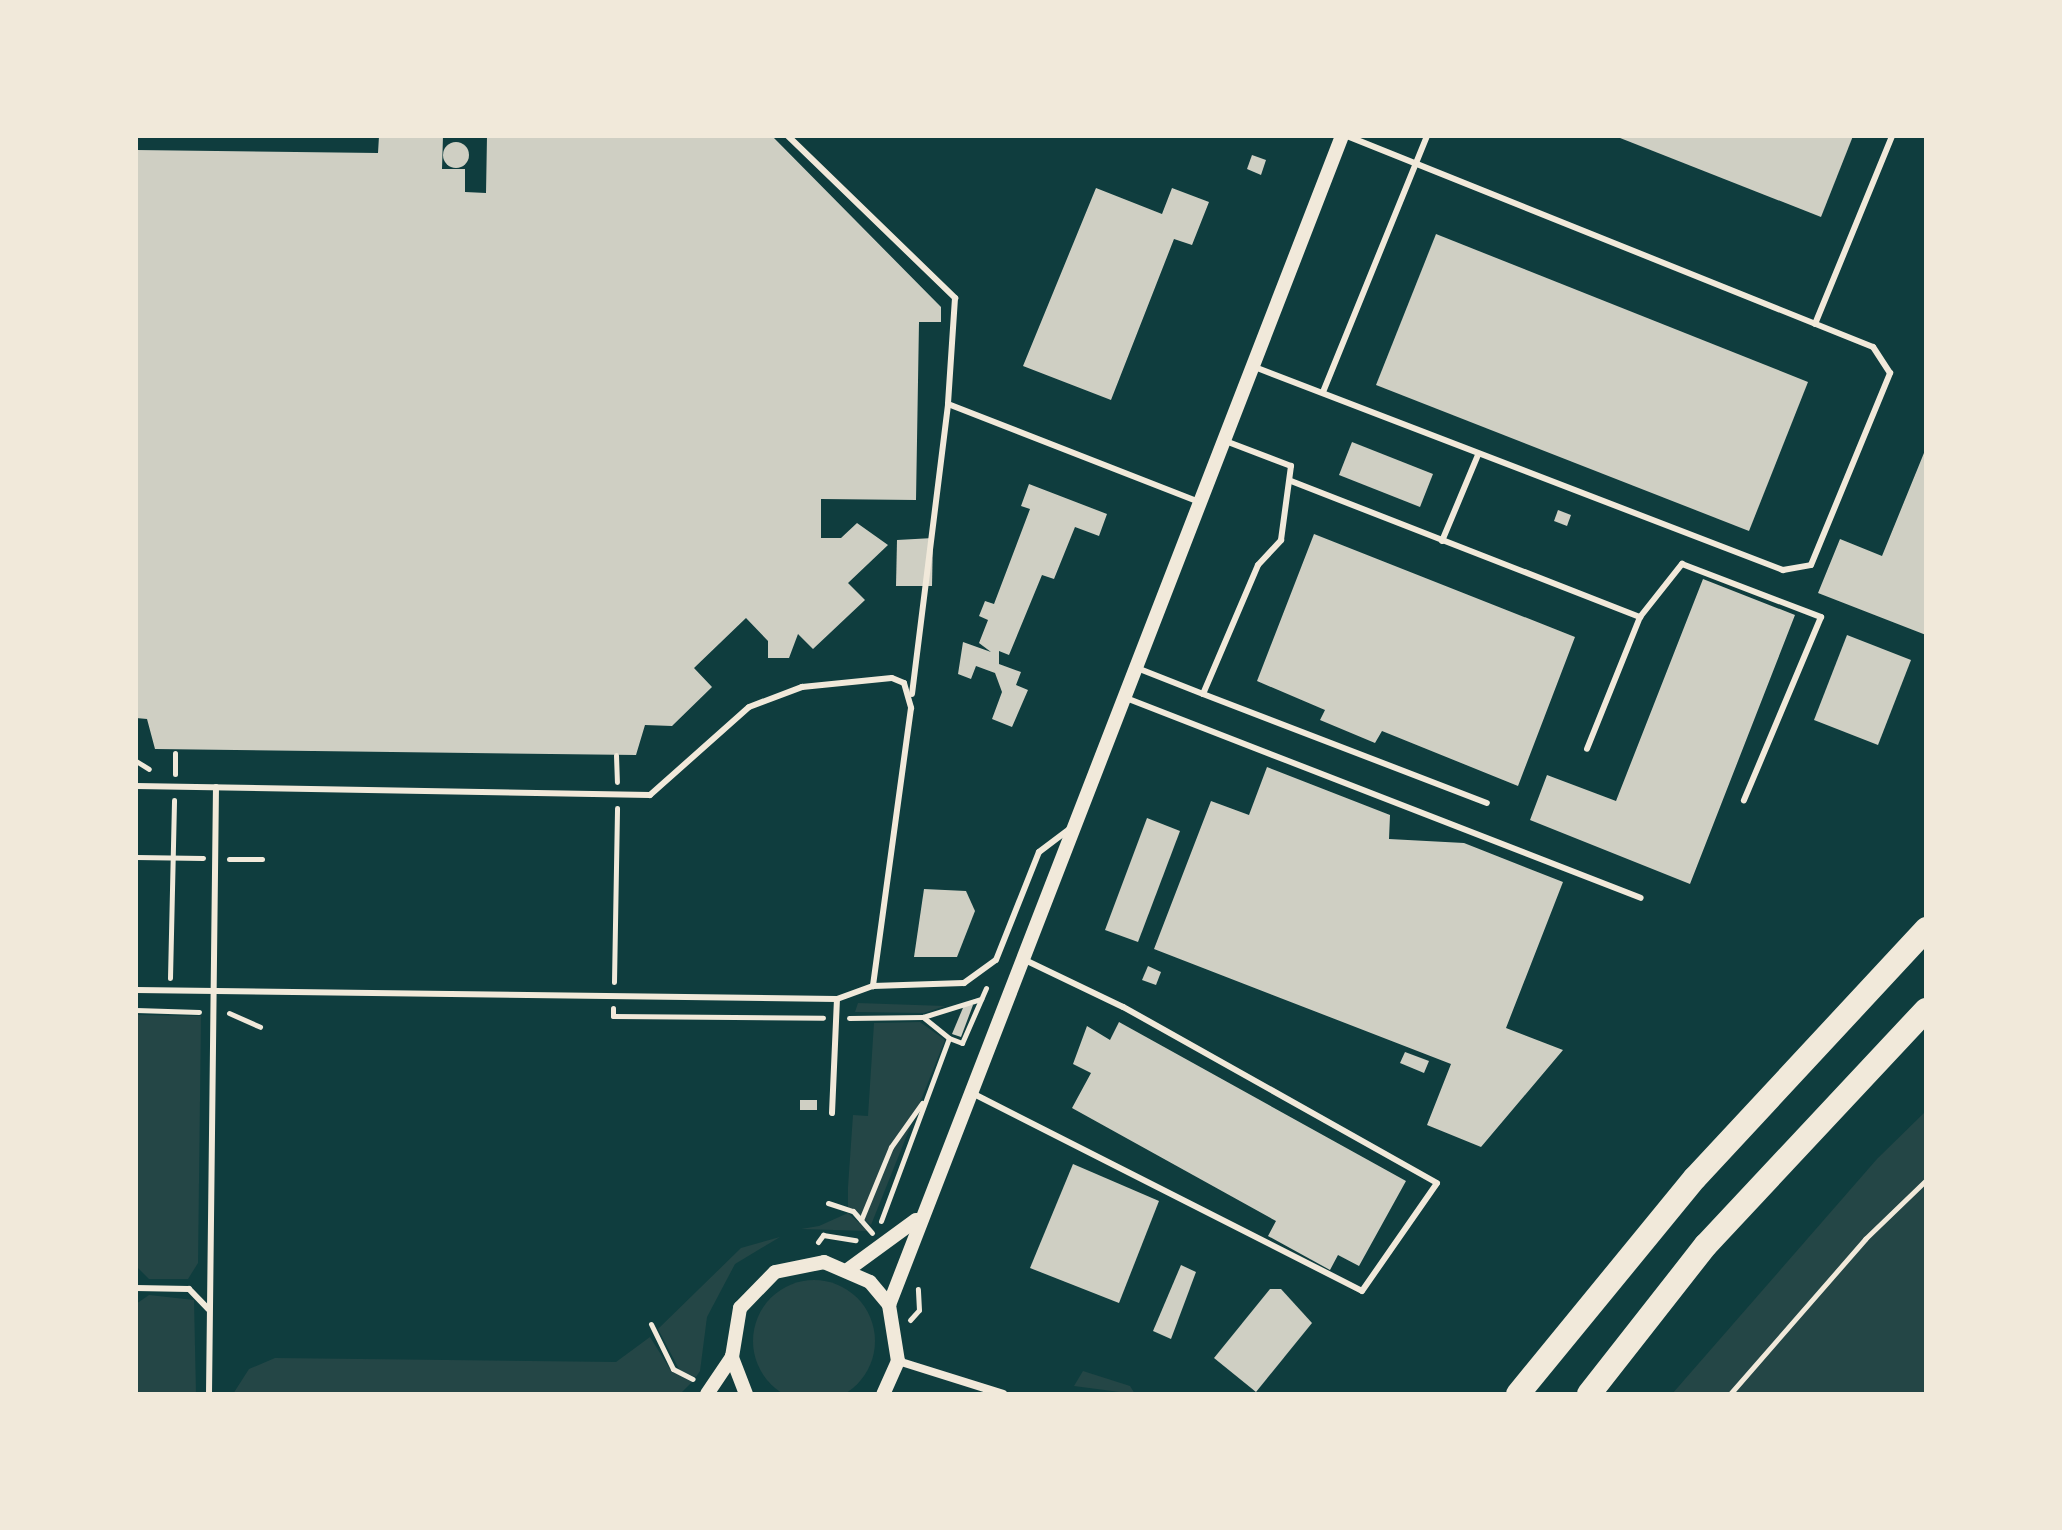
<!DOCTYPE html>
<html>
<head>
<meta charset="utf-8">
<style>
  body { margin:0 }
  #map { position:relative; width:2062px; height:1530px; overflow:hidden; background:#0f3d3e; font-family:Signika,sans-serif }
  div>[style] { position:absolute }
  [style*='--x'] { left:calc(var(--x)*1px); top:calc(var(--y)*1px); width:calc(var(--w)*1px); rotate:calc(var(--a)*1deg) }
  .green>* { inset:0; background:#244646 }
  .round { border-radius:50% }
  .building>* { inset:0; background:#cfcfc3 }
  .path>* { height:5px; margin:-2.5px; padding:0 2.5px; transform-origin:2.5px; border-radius:2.5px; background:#f1e9da }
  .service>* { height:6px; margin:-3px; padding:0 3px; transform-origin:3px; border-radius:3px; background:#f1e9da }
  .minor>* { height:8px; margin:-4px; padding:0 4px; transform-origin:4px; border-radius:4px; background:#f1e9da }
  .tertiary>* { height:14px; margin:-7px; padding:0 7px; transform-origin:7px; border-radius:7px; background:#f1e9da }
  .motorway>* { height:24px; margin:-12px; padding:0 12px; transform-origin:12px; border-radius:12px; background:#f1e9da }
  span { translate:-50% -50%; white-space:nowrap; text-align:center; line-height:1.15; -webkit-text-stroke:8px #f1e9da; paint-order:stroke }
  .frame { position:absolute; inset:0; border:138px solid #f1e9da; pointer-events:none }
</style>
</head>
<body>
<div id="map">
  <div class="green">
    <i style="clip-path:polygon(858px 1003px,945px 1006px,924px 1013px,855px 1012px)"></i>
    <i style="clip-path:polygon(138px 1015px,201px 1016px,198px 1263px,188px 1279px,149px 1279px,136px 1266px)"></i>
    <i style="clip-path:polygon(920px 1022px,945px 1040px,871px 1225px,848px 1207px,848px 1187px,853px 1115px,868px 1116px,874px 1023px)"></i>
    <i style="clip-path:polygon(1926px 1111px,1926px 1394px,1672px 1394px,1877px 1159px)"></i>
    <i style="clip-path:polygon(848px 1213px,868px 1231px,801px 1229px,819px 1226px)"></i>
    <i style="clip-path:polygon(780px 1237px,735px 1264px,707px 1317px,700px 1371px,696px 1377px,680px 1371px,658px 1329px,741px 1248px)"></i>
    <i class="round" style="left:753px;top:1280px;width:122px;height:122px"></i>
    <i style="clip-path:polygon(149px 1295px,194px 1300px,196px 1394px,136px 1394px,136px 1304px)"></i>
    <i style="clip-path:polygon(650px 1337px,670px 1369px,692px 1382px,680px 1394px,233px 1394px,249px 1369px,275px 1358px,616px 1362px)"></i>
    <i style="clip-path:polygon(1083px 1371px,1130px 1386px,1135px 1394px,1074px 1386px)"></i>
  </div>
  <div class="building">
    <i style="clip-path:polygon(379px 136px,443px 136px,442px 169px,465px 169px,465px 192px,486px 193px,487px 136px,774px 138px,941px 307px,941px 322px,919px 322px,916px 500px,821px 499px,821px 538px,841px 538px,857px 523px,888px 545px,848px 583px,865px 600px,813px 649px,798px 634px,789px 658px,768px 658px,768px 641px,746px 618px,694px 668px,712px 687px,672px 726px,645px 725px,636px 755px,155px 749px,147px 719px,136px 718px,136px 150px,378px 153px)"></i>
    <i style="clip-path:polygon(1615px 136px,1853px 136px,1821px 217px)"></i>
    <i class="round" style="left:443px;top:142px;width:26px;height:26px"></i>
    <i style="clip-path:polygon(1252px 155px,1266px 160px,1261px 175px,1247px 169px)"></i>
    <i style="clip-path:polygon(1096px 188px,1162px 214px,1172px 188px,1209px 202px,1192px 245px,1174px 239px,1111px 400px,1023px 366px)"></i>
    <i style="clip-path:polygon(1436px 234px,1808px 382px,1749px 531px,1376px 385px)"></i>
    <i style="clip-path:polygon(1352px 442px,1433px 474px,1420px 507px,1339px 475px)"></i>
    <i style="clip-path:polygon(1926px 448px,1926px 635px,1818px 593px,1840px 539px,1882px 556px)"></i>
    <i style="clip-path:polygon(1029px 484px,1107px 514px,1099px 536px,1075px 527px,1054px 579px,1042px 575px,1009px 655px,999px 651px,999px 664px,1021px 672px,1016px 685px,1028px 690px,1012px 727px,992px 719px,1002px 692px,995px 673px,976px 666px,971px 679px,958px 674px,963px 642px,991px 652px,979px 643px,988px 620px,979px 616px,985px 601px,994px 604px,1030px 509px,1021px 506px)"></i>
    <i style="clip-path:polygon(1558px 510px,1571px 515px,1567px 526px,1554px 521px)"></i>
    <i style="clip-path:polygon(1314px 534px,1575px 637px,1518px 786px,1382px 731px,1375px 743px,1320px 720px,1325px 710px,1257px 681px)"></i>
    <i style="clip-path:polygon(933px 538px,932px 586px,896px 586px,897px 540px)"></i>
    <i style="clip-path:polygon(1703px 579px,1795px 615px,1690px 884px,1530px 820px,1547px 775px,1616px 801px)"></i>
    <i style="clip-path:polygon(1847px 635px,1911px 660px,1878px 745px,1814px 720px)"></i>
    <i style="clip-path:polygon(1267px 767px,1390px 815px,1389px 839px,1464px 843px,1563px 882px,1506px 1028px,1563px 1050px,1481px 1147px,1427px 1125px,1451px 1064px,1154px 949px,1211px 801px,1249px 815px)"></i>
    <i style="clip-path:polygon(1147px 818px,1180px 831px,1138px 942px,1105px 930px)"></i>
    <i style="clip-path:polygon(924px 889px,966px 891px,975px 911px,957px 957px,914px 957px)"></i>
    <i style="clip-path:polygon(1148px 966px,1161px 972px,1156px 985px,1142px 980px)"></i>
    <i style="clip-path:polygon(965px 1003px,973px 1005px,961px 1037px,952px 1034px)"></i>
    <i style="clip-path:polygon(1119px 1022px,1406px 1181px,1359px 1266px,1338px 1255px,1330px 1270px,1268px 1236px,1276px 1221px,1072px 1108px,1091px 1073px,1073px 1064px,1087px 1026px,1110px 1040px)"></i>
    <i style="clip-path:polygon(1405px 1052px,1429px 1061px,1424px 1073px,1400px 1063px)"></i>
    <i style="clip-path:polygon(800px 1100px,817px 1100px,817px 1110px,800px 1110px)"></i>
    <i style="clip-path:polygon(1073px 1164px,1159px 1201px,1119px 1303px,1030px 1268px)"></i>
    <i style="clip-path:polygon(1181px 1265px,1196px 1272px,1171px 1339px,1153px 1331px)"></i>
    <i style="clip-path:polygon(1270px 1289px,1281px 1289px,1312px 1323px,1256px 1392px,1214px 1358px)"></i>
  </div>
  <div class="path">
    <i style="--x:616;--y:755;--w:27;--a:88"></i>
    <i style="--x:136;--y:761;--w:15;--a:32"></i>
    <i style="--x:175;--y:774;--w:21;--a:-90"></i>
    <i style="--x:136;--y:857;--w:67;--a:0.9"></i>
    <i style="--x:229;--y:859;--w:33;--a:0"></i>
    <i style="--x:170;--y:978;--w:178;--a:-88.7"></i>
    <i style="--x:614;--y:982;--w:174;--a:-89"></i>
    <i style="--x:613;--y:1008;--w:8;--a:90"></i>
    <i style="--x:613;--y:1016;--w:210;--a:0.5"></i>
    <i style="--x:136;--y:1010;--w:63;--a:1.8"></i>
    <i style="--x:229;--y:1013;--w:34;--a:24"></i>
    <i style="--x:923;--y:1017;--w:61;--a:-17.2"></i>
    <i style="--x:849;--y:1018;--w:74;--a:-0.8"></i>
    <i style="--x:923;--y:1017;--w:33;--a:39"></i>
    <i style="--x:828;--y:1203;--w:26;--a:18"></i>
    <i style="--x:853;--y:1211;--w:29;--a:49"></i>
    <i style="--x:861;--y:1220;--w:79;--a:-67.7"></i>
    <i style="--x:891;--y:1147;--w:54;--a:-54.8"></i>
    <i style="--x:881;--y:1221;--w:195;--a:-69.6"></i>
    <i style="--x:949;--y:1038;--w:14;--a:21"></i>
    <i style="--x:962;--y:1043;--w:60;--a:-66.4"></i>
    <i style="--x:818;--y:1242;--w:9;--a:-54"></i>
    <i style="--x:823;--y:1235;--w:33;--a:9"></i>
    <i style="--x:910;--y:1320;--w:13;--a:-48"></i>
    <i style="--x:919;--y:1310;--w:21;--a:-93"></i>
    <i style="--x:651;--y:1324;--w:50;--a:63.9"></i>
    <i style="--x:673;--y:1369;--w:22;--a:27"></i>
    <i style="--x:1730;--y:1394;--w:206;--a:-48.9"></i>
    <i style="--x:1865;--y:1239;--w:85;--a:-44"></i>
  </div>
  <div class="service">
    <i style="--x:788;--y:136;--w:233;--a:44.1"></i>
    <i style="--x:955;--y:298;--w:106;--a:93.8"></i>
    <i style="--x:948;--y:404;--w:269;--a:21.3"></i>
    <i style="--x:1815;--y:324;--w:203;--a:-67.7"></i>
    <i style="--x:1252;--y:366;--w:569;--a:21.02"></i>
    <i style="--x:1783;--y:570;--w:28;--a:-10"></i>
    <i style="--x:1811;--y:565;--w:208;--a:-67.6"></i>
    <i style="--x:1890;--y:373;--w:31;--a:-123"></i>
    <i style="--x:1873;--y:347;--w:567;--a:-158.14"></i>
    <i style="--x:1323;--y:392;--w:276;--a:-67.9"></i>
    <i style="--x:1291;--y:481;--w:375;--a:21.3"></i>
    <i style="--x:1640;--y:617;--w:142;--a:111.9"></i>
    <i style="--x:1442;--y:541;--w:93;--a:-67.3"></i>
    <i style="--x:1640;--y:617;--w:68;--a:-51.6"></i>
    <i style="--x:1682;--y:564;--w:149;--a:20.9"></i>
    <i style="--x:1821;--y:617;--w:199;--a:112.8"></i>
    <i style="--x:1137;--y:668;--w:71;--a:21.5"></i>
    <i style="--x:1203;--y:694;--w:140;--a:-66.9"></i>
    <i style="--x:1258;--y:565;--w:34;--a:-47"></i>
    <i style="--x:1281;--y:540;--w:75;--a:-82.3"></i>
    <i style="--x:1291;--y:466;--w:73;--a:-159.1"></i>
    <i style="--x:912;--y:694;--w:292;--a:-82.9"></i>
    <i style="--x:1203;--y:694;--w:304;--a:21"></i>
    <i style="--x:1126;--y:698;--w:552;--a:21.22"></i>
    <i style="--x:136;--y:786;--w:514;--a:1"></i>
    <i style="--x:650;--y:795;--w:132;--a:-41.6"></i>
    <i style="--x:749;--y:707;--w:57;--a:-20.7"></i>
    <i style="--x:802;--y:687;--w:90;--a:-5.7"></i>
    <i style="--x:892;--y:678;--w:13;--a:23"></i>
    <i style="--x:904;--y:683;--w:26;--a:74"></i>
    <i style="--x:911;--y:708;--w:281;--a:97.8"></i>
    <i style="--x:136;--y:990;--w:701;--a:0.74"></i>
    <i style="--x:837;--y:999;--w:38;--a:-20"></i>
    <i style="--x:873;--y:986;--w:91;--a:-1.9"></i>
    <i style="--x:964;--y:983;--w:39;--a:-36"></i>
    <i style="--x:996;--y:960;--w:116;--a:-68.3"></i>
    <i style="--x:1039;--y:852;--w:40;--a:-37"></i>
    <i style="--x:974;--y:1094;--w:435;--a:26.9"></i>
    <i style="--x:1362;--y:1291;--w:131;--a:-55.2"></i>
    <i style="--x:1437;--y:1183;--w:360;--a:-150.7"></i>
    <i style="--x:1123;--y:1007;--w:111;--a:-154.4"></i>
    <i style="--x:832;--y:1113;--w:114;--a:-87.5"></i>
    <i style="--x:136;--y:1288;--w:53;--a:1.1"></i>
    <i style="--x:189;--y:1289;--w:28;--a:46"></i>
    <i style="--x:209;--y:1394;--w:607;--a:-89.34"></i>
  </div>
  <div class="minor">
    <i style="--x:898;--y:1361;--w:110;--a:17.4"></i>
  </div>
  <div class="tertiary">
    <i style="--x:849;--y:1269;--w:83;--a:-36.2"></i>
    <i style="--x:889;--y:1305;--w:1254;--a:-68.82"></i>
    <i style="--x:707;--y:1394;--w:45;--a:-56"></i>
    <i style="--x:746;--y:1394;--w:40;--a:-111"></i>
    <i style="--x:732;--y:1357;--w:50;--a:-80.7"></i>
    <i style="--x:740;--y:1308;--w:50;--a:-45.8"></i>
    <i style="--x:775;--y:1272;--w:50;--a:-11.5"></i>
    <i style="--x:824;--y:1262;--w:50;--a:23.5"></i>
    <i style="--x:870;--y:1282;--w:30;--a:50"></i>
    <i style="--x:889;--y:1305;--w:57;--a:80.9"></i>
    <i style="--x:898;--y:1361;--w:36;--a:114"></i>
  </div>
  <div class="motorway">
    <i style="--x:1518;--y:1394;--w:279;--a:-50.7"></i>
    <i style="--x:1695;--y:1178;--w:340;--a:-47.1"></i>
    <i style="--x:1589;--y:1394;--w:189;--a:-51.9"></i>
    <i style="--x:1706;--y:1245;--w:322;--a:-46.9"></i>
  </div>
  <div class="frame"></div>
</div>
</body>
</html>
